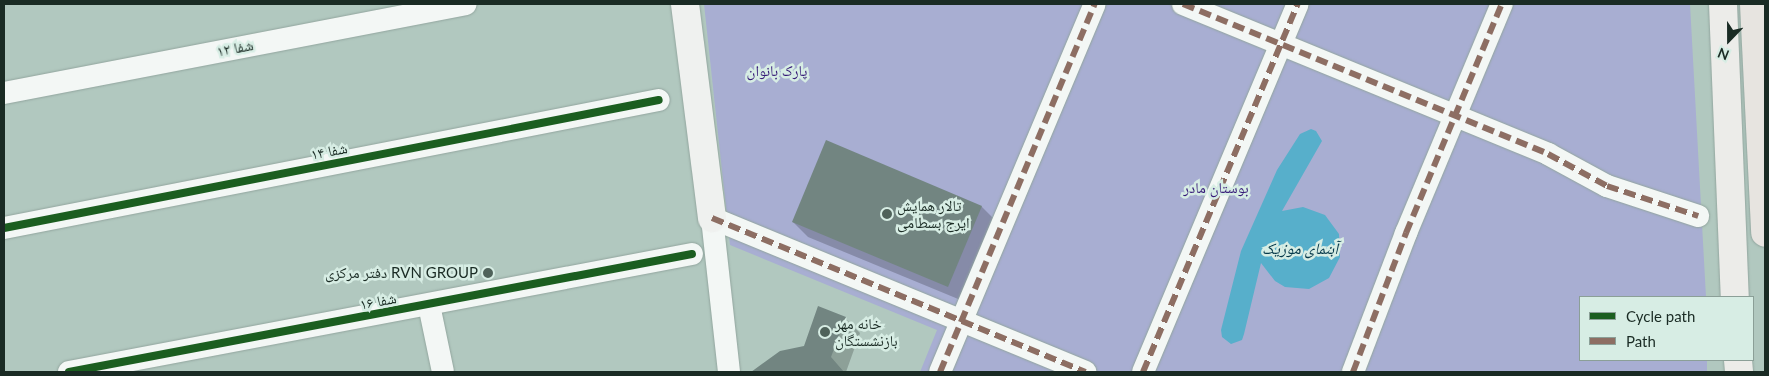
<!DOCTYPE html>
<html>
<head>
<meta charset="utf-8">
<style>
  body { margin:0 }
  #map { position:relative; width:1769px; height:376px; overflow:hidden; background:#b1c8bf; font-family:Lato,"Noto Naskh Arabic",sans-serif }
  div>[style] { position:absolute }
  [style*='--x'] { left:calc(var(--x)*1px); top:calc(var(--y)*1px); width:calc(var(--w)*1px); rotate:calc(var(--a)*1deg) }
  .green>* { inset:0; background:#a8aed2 }
  .water>* { inset:0; background:#57afcb }
  .shadow>* { inset:0; background:#0003 }
  .building>* { inset:0; background:#728581 }
  .roads { filter:drop-shadow(0 0 1px #92a59e) drop-shadow(0 0 1px #92a59e) }
  .street>* { height:22px; margin:-11px; padding:0 11px; transform-origin:11px; border-radius:11px; background:#f3f7f5 }
  .secondary>* { height:28px; margin:-14px; padding:0 14px; transform-origin:14px; border-radius:14px; background:#eff1ef }
  .primary>* { height:28px; margin:-14px; padding:0 14px; transform-origin:14px; border-radius:14px; background:#ecece9 }
  .highway>* { height:28px; margin:-14px; padding:0 14px; transform-origin:14px; border-radius:14px; background:#e7e4e0 }
  .quiet>* { height:6px; margin-top:-3px; transform-origin:0; background:repeating-linear-gradient(90deg,#8d6e63 0 12px,transparent 0 18px) }
  .cycleway>* { height:8px; margin:-4px; padding:0 4px; transform-origin:4px; border-radius:4px; background:#1b5e20 }
  .dots>* { width:14px; height:14px; translate:-50% -50%; box-sizing:border-box; border:2px solid #d7ede4; border-radius:50% }
  span { translate:-50% -50%; white-space:nowrap; text-align:center; line-height:1.15; -webkit-text-stroke:5px #d7ede4; paint-order:stroke }
  .street-label { font-size:15px; color:#1a2b24 }
  .park-label { font-size:15px; color:#361a78 }
  .poi-label { font-size:15px; color:#1a2b24 }
  .left { translate:0 -50%; text-align:left }
  .right { translate:-100% -50%; text-align:right }
  .water-label { font-size:16px; color:#05384a; font-style:italic }
  .frame { position:absolute; inset:0; border:5px solid #1a2b24; pointer-events:none }
  .legend { position:absolute; left:1579px; top:296px; width:175px; height:65px; box-sizing:border-box; background:#d7ede4; border:1px solid #8b9f97; margin:0; padding:6px 9px; list-style:none; font-size:15px; color:#1a2b24 }
  .legend li { display:flex; align-items:center; gap:10px; height:25px }
  .legend b { width:25px; border:1px solid #8b9f97 }
  .north { position:absolute; left:1704px; top:15px; width:50px; height:50px; -webkit-text-stroke:4px #d7ede4; paint-order:stroke; rotate:202deg; font-size:14px; font-weight:700; line-height:20px; text-align:center; color:#1a2b24 }
  .north::after { content:''; display:block; margin:auto; width:18px; height:22px; background:#1a2b24; clip-path:polygon(50% 0,100% 100%,50% 72%,0 100%) }
</style>
</head>
<body>
<div id="map">
  <div class="green">
    <i style="clip-path:polygon(704px 4px,1690px 4px,1706px 297px,1580px 297px,1580px 360px,1707px 360px,1707px 372px,920px 372px,937px 330px,730px 245px)"></i>
  </div>
  <div class="water">
    <i style="clip-path:polygon(1311px 129px,1316px 131px,1322px 141px,1282px 211px,1303px 207px,1325px 215px,1339px 234px,1340px 257px,1329px 278px,1309px 289px,1285px 287px,1275px 281px,1261px 263px,1244px 334px,1242px 340px,1231px 344px,1222px 337px,1221px 330px,1241px 251px,1277px 170px,1300px 134px)"></i>
  </div>
  <div class="shadow">
    <i style="clip-path:polygon(827px 142px,982px 207px,997px 222px,963px 301px,808px 237px,793px 222px)"></i>
    <i style="clip-path:polygon(819px 308px,845px 318px,860px 333px,846px 372px,761px 372px,781px 352px,805px 347px)"></i>
  </div>
  <div class="building">
    <i style="clip-path:polygon(826px 140px,982px 206px,948px 287px,792px 222px)"></i>
    <i style="clip-path:polygon(818px 306px,846px 317px,831px 357px,844px 372px,751px 372px,780px 351px,804px 346px)"></i>
  </div>
  <div class="roads">
    <div class="street">
      <i style="--x:1183;--y:4;--w:395;--a:22.3"></i>
      <i style="--x:1548;--y:154;--w:67;--a:28.5"></i>
      <i style="--x:1607;--y:186;--w:96;--a:18.2"></i>
      <i style="--x:4;--y:93;--w:470;--a:-10.9"></i>
      <i style="--x:4;--y:228;--w:667;--a:-11.06"></i>
      <i style="--x:429;--y:305;--w:68;--a:78.2"></i>
      <i style="--x:69;--y:372;--w:634;--a:-10.73"></i>
      <i style="--x:729;--y:372;--w:155;--a:-96.3"></i>
      <i style="--x:712;--y:218;--w:404;--a:22.4"></i>
      <i style="--x:940;--y:372;--w:399;--a:-67.2"></i>
      <i style="--x:1143;--y:372;--w:399;--a:-67.2"></i>
      <i style="--x:1353;--y:372;--w:149;--a:-69.1"></i>
      <i style="--x:1406;--y:233;--w:248;--a:-67.3"></i>
    </div>
    <div class="secondary">
      <i style="--x:685;--y:4;--w:216;--a:82.8"></i>
    </div>
    <div class="primary">
      <i style="--x:1723;--y:4;--w:293;--a:87.7"></i>
      <i style="--x:1738;--y:360;--w:12;--a:85"></i>
    </div>
    <div class="highway">
      <i style="--x:1754;--y:4;--w:229;--a:87.2"></i>
    </div>
  </div>
  <div class="quiet">
    <i style="--x:1183;--y:4;--w:395;--a:22.3"></i>
    <i style="--x:1548;--y:154;--w:67;--a:28.5"></i>
    <i style="--x:1607;--y:186;--w:96;--a:18.2"></i>
    <i style="--x:712;--y:218;--w:404;--a:22.4"></i>
    <i style="--x:940;--y:372;--w:399;--a:-67.2"></i>
    <i style="--x:1143;--y:372;--w:399;--a:-67.2"></i>
    <i style="--x:1353;--y:372;--w:149;--a:-69.1"></i>
    <i style="--x:1406;--y:233;--w:248;--a:-67.3"></i>
  </div>
  <div class="cycleway">
    <i style="--x:4;--y:228;--w:667;--a:-11.06"></i>
    <i style="--x:69;--y:372;--w:634;--a:-10.73"></i>
  </div>
  <div class="dots">
    <i style="left:887px;top:214px;background:#4f625a"></i>
    <i style="left:488px;top:273px;background:#4f625a"></i>
    <i style="left:825px;top:332px;background:#4f625a"></i>
  </div>
  <div class="street-label">
    <span style="left:235px;top:48px;rotate:-11deg">شفا ۱۲</span>
    <span style="left:329px;top:151px;rotate:-11deg">شفا ۱۴</span>
    <span style="left:378px;top:301px;rotate:-11deg">شفا ۱۶</span>
  </div>
  <div class="park-label">
    <span style="left:777px;top:71px">پارک بانوان</span>
    <span style="left:1216px;top:188px">بوستان مادر</span>
  </div>
  <div class="poi-label">
    <span class="left" style="left:897px;top:214px">تالار همایش<br>ایرج بسطامی</span>
    <span class="right" style="left:478px;top:273px">دفتر مرکزی RVN GROUP</span>
    <span class="left" style="left:835px;top:332px">خانه مهر<br>بازنشستگان</span>
  </div>
  <div class="water-label">
    <span style="left:1300px;top:248px">آبنمای موزیک</span>
  </div>
  <div class="frame"></div>
  <ul class="legend">
  <li><b style="height:6px;background:#1b5e20"></b>Cycle path</li>
  <li><b style="height:6px;background:#8d6e63"></b>Path</li>
  </ul>
  <div class="north">N</div>
</div>
</body>
</html>
